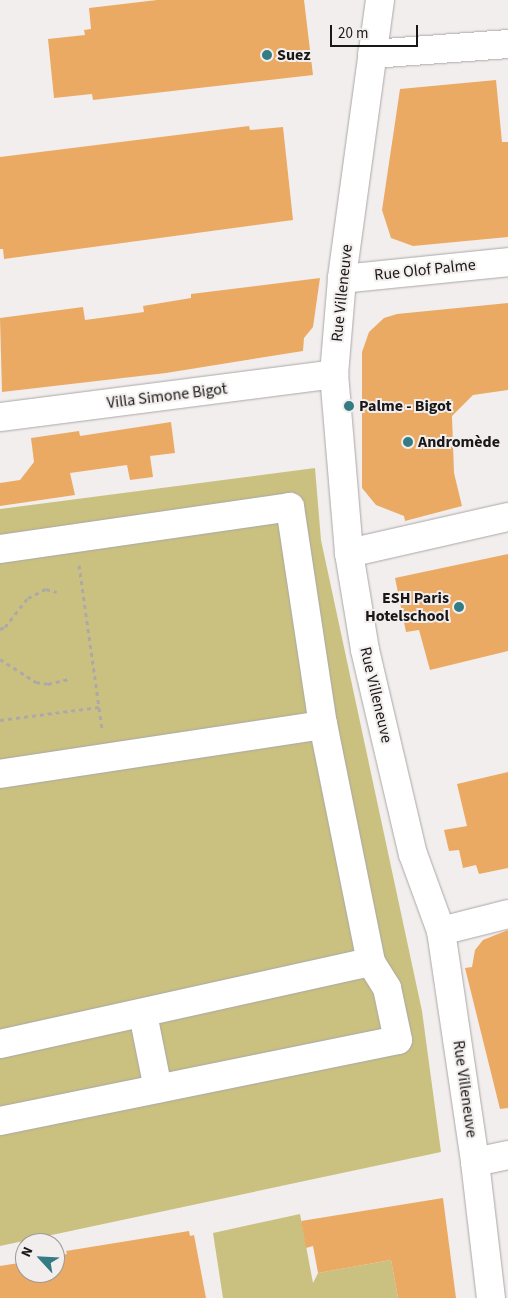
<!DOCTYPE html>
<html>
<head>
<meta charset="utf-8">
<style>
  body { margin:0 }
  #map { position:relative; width:508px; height:1298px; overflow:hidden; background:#f2eeed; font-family:"Source Sans 3",sans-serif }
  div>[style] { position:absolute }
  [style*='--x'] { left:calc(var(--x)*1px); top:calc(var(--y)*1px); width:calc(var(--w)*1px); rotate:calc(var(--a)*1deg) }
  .green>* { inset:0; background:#cac180 }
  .building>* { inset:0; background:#ebaa64 }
  .path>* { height:3px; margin-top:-1.5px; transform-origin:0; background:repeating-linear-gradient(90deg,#ada9a9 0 4px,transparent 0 8px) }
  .roads { filter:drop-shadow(0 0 1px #aba7a6) drop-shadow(0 0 1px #aba7a6) }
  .minor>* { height:28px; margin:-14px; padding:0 14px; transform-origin:14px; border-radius:14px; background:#fff }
  .dots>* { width:14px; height:14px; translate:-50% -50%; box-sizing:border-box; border:2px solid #f2eeed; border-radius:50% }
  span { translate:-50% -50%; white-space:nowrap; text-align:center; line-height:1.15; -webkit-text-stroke:4px #f2eeed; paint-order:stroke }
  .poi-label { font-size:16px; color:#191717; font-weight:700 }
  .left { translate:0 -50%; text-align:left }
  .right { translate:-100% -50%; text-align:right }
  .street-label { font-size:16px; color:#191717 }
  .north { position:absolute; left:15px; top:1233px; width:50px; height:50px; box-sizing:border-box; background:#f2eeed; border:1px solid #9b9897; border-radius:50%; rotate:295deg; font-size:14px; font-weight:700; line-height:20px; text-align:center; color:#191717 }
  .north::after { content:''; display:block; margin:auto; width:18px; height:22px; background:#347c84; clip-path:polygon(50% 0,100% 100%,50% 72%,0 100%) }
  .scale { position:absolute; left:330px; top:25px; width:88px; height:22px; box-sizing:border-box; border:2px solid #191717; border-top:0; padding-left:6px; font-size:15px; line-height:18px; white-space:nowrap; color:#191717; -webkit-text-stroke:4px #f2eeed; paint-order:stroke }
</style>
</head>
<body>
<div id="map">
  <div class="green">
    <i style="clip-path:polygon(315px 468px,321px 540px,422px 1011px,441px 1152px,0 1246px,0 509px)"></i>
    <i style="clip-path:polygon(300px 1214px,313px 1283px,318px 1273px,391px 1260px,398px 1298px,223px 1298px,213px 1233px)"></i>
  </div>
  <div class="building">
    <i style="clip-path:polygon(157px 0,304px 0,313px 75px,93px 100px,92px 94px,54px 98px,48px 39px,85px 35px,84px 30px,91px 29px,89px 8px)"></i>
    <i style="clip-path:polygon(496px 80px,502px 142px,508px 142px,508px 237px,413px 246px,391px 238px,382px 210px,400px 89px)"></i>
    <i style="clip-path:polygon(249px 126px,250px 130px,283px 127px,293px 220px,4px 259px,3px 249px,0 249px,0 157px)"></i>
    <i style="clip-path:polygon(320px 278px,313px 327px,304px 338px,303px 351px,166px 373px,2px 392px,0 318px,83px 307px,85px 320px,115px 316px,144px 312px,143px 306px,191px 298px,191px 294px)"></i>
    <i style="clip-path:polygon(508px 303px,508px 390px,473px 395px,452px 416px,454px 473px,462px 506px,405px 521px,404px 516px,376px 505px,362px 488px,362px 352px,369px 332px,384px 318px,397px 314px)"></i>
    <i style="clip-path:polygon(171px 422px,175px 453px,150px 456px,153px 477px,130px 480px,127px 465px,70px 473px,75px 495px,0 506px,0 483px,20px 480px,34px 462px,31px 438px,79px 431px,80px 436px)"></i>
    <i style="clip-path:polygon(508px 554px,508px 651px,430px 670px,419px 630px,406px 632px,395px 578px)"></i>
    <i style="clip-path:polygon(508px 772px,508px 868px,479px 874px,476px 865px,463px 868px,459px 850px,449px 851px,444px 830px,467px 826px,457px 784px)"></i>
    <i style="clip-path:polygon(508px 930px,508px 1108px,500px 1109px,465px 968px,472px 967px,475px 950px,483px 940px)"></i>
    <i style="clip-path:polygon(443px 1198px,456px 1298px,398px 1298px,391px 1260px,318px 1273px,313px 1246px,306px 1248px,301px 1221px)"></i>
    <i style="clip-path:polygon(189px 1231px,190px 1236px,194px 1235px,206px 1298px,0 1298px,0 1266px,25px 1262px,25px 1273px,55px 1273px,55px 1256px,67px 1254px,66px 1251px)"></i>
  </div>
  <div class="path">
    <i style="--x:79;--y:565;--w:166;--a:82"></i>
    <i style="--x:0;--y:629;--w:5;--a:-22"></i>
    <i style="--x:5;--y:627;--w:37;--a:-52"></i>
    <i style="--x:28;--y:598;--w:20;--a:-27"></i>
    <i style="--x:46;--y:589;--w:11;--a:15"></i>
    <i style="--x:0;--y:659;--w:43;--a:32.6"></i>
    <i style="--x:36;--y:682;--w:12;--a:9"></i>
    <i style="--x:48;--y:684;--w:21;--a:-14"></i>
    <i style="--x:0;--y:720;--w:100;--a:-7.5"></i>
  </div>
  <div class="roads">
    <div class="minor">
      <i style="--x:380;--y:0;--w:282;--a:97.8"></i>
      <i style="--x:342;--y:279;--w:95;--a:94.8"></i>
      <i style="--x:334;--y:374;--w:180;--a:85.2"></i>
      <i style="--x:349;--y:553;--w:98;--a:80.6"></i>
      <i style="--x:365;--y:650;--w:210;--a:76.8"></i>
      <i style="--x:413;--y:854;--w:82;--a:70"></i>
      <i style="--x:441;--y:931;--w:233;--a:81.6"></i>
      <i style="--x:475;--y:1162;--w:137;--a:83.3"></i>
      <i style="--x:372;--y:54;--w:136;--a:-4.2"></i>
      <i style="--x:342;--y:279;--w:167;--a:-5.8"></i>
      <i style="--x:0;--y:417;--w:337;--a:-7.3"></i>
      <i style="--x:0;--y:549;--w:293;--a:-8.2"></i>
      <i style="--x:290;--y:507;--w:220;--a:81.4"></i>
      <i style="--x:323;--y:725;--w:327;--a:171.4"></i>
      <i style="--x:349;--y:553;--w:163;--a:-12.8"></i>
      <i style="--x:441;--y:931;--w:69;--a:-14.2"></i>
      <i style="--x:143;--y:1014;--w:76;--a:78.7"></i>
      <i style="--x:0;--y:1044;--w:380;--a:-12.5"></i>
      <i style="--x:371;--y:962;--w:242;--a:-101.4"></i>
      <i style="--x:0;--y:1121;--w:406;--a:-11.5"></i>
      <i style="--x:398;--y:1040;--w:53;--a:-101.9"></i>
      <i style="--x:387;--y:988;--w:31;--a:-122"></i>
      <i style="--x:475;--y:1162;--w:34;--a:-12"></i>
    </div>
  </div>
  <div class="dots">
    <i style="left:267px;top:55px;background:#347c84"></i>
    <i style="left:349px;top:406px;background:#347c84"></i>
    <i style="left:408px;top:442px;background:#347c84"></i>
    <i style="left:459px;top:607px;background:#347c84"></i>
  </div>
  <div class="poi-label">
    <span class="left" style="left:277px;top:55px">Suez</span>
    <span class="left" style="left:359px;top:406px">Palme - Bigot</span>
    <span class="left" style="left:418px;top:442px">Andromède</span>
    <span class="right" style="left:449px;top:607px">ESH Paris<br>Hotelschool</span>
  </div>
  <div class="street-label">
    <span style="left:425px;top:270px;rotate:-6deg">Rue Olof Palme</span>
    <span style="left:342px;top:293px;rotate:-84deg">Rue Villeneuve</span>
    <span style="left:167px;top:396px;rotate:-7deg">Villa Simone Bigot</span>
    <span style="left:376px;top:695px;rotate:77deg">Rue Villeneuve</span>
    <span style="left:465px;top:1089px;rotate:82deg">Rue Villeneuve</span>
  </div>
  <div class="north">N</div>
  <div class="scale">20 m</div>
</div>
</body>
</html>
